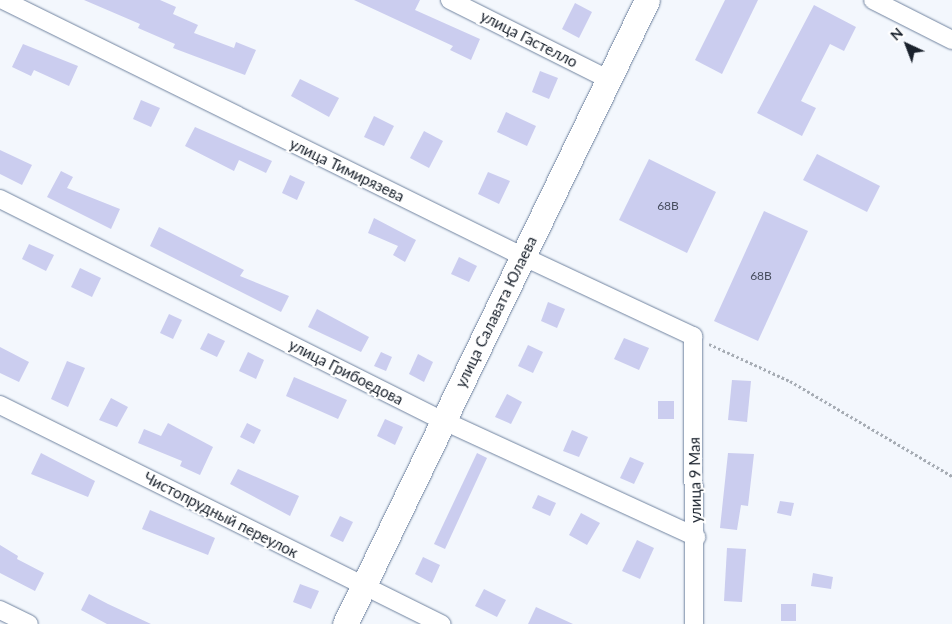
<!DOCTYPE html>
<html>
<head>
<meta charset="utf-8">
<style>
  body { margin:0 }
  #map { position:relative; width:952px; height:624px; overflow:hidden; background:#f3f7fd; font-family:Lato,sans-serif }
  div>[style] { position:absolute }
  [style*='--x'] { left:calc(var(--x)*1px); top:calc(var(--y)*1px); width:calc(var(--w)*1px); rotate:calc(var(--a)*1deg) }
  .building>* { inset:0; background:#cbcdef }
  .path>* { height:3px; margin-top:-1.5px; transform-origin:0; background:repeating-linear-gradient(90deg,#a6acb4 0 2.5px,transparent 0 5px) }
  .roads { filter:drop-shadow(0 0 1px #70839f) drop-shadow(0 0 1px #70839f) }
  .street>* { height:18px; margin:-9px; padding:0 9px; transform-origin:9px; border-radius:9px; background:#fff }
  .secondary>* { height:25px; margin:-12.5px; padding:0 12.5px; transform-origin:12.5px; border-radius:12.5px; background:#fff }
  span { translate:-50% -50%; white-space:nowrap; text-align:center; line-height:1.15; -webkit-text-stroke:4px #fff; paint-order:stroke }
  .number-label { font-size:12px; color:#464c5d }
  .number-label span { -webkit-text-stroke-width:0 }
  .street-label { font-size:15px; color:#19212c }
  .north { position:absolute; left:882px; top:20px; width:50px; height:50px; -webkit-text-stroke:4px #fff; paint-order:stroke; rotate:317deg; font-size:14px; font-weight:700; line-height:20px; text-align:center; color:#19212c }
  .north::after { content:''; display:block; margin:auto; width:18px; height:22px; background:#19212c; clip-path:polygon(50% 0,100% 100%,50% 72%,0 100%) }
</style>
</head>
<body>
<div id="map">
  <div class="building">
    <i style="clip-path:polygon(84px 0,160px 0,176px 7px,173px 14px,198px 25px,194px 33px,234px 48px,236px 42px,256px 50px,245px 75px,173px 48px,175px 44px,138px 28px,140px 24px)"></i>
    <i style="clip-path:polygon(354px 0,420px 0,415px 10px,480px 39px,471px 60px,450px 50px,453px 46px)"></i>
    <i style="clip-path:polygon(725px 0,758px 0,722px 74px,695px 60px)"></i>
    <i style="clip-path:polygon(575px 3px,592px 12px,579px 38px,562px 29px)"></i>
    <i style="clip-path:polygon(814px 5px,856px 27px,844px 51px,830px 44px,801px 101px,816px 108px,802px 136px,757px 113px)"></i>
    <i style="clip-path:polygon(23px 44px,78px 66px,69px 86px,34px 70px,31px 76px,12px 67px)"></i>
    <i style="clip-path:polygon(540px 71px,558px 78px,549px 99px,532px 92px)"></i>
    <i style="clip-path:polygon(300px 79px,339px 98px,329px 117px,291px 96px)"></i>
    <i style="clip-path:polygon(141px 100px,160px 108px,151px 127px,133px 119px)"></i>
    <i style="clip-path:polygon(506px 112px,536px 126px,527px 146px,497px 132px)"></i>
    <i style="clip-path:polygon(374px 116px,394px 126px,384px 146px,364px 137px)"></i>
    <i style="clip-path:polygon(195px 127px,272px 161px,266px 173px,239px 160px,234px 171px,185px 146px)"></i>
    <i style="clip-path:polygon(424px 131px,443px 141px,429px 168px,410px 158px)"></i>
    <i style="clip-path:polygon(0 150px,32px 165px,22px 185px,0 174px)"></i>
    <i style="clip-path:polygon(817px 154px,880px 186px,867px 212px,803px 180px)"></i>
    <i style="clip-path:polygon(649px 159px,716px 192px,687px 253px,619px 220px)"></i>
    <i style="clip-path:polygon(61px 171px,73px 177px,67px 188px,120px 209px,111px 229px,47px 197px)"></i>
    <i style="clip-path:polygon(488px 172px,510px 181px,499px 204px,478px 194px)"></i>
    <i style="clip-path:polygon(290px 175px,305px 182px,297px 200px,282px 193px)"></i>
    <i style="clip-path:polygon(764px 211px,808px 231px,758px 341px,714px 321px)"></i>
    <i style="clip-path:polygon(374px 218px,416px 240px,405px 262px,393px 255px,398px 246px,368px 233px)"></i>
    <i style="clip-path:polygon(159px 227px,244px 270px,240px 276px,289px 296px,281px 312px,150px 246px)"></i>
    <i style="clip-path:polygon(29px 244px,54px 255px,46px 271px,22px 259px)"></i>
    <i style="clip-path:polygon(459px 257px,477px 266px,469px 282px,451px 274px)"></i>
    <i style="clip-path:polygon(80px 268px,101px 278px,92px 297px,71px 287px)"></i>
    <i style="clip-path:polygon(548px 302px,565px 309px,557px 328px,541px 321px)"></i>
    <i style="clip-path:polygon(317px 309px,369px 337px,361px 352px,308px 327px)"></i>
    <i style="clip-path:polygon(169px 314px,182px 320px,173px 339px,160px 333px)"></i>
    <i style="clip-path:polygon(208px 333px,225px 341px,217px 357px,200px 349px)"></i>
    <i style="clip-path:polygon(624px 338px,649px 348px,639px 370px,614px 359px)"></i>
    <i style="clip-path:polygon(528px 345px,543px 352px,533px 373px,518px 366px)"></i>
    <i style="clip-path:polygon(0 347px,29px 362px,19px 382px,0 373px)"></i>
    <i style="clip-path:polygon(248px 352px,264px 360px,256px 379px,239px 371px)"></i>
    <i style="clip-path:polygon(381px 352px,392px 357px,386px 371px,374px 366px)"></i>
    <i style="clip-path:polygon(418px 354px,433px 362px,424px 382px,409px 374px)"></i>
    <i style="clip-path:polygon(67px 361px,85px 368px,68px 407px,51px 399px)"></i>
    <i style="clip-path:polygon(294px 377px,347px 400px,338px 419px,286px 396px)"></i>
    <i style="clip-path:polygon(732px 380px,751px 381px,747px 422px,728px 420px)"></i>
    <i style="clip-path:polygon(507px 394px,522px 402px,511px 424px,495px 417px)"></i>
    <i style="clip-path:polygon(111px 398px,128px 407px,117px 427px,99px 420px)"></i>
    <i style="clip-path:polygon(658px 401px,674px 401px,674px 419px,658px 419px)"></i>
    <i style="clip-path:polygon(385px 419px,403px 427px,395px 445px,377px 436px)"></i>
    <i style="clip-path:polygon(168px 423px,213px 447px,200px 475px,180px 466px,182px 461px,138px 443px,144px 429px,161px 436px)"></i>
    <i style="clip-path:polygon(247px 423px,261px 430px,254px 444px,240px 437px)"></i>
    <i style="clip-path:polygon(572px 430px,588px 437px,579px 457px,563px 451px)"></i>
    <i style="clip-path:polygon(41px 453px,95px 481px,88px 497px,31px 474px)"></i>
    <i style="clip-path:polygon(477px 453px,487px 458px,445px 549px,434px 544px)"></i>
    <i style="clip-path:polygon(728px 453px,754px 454px,748px 506px,741px 505px,737px 530px,720px 528px)"></i>
    <i style="clip-path:polygon(630px 457px,644px 463px,634px 484px,620px 478px)"></i>
    <i style="clip-path:polygon(238px 469px,299px 496px,290px 516px,230px 484px)"></i>
    <i style="clip-path:polygon(538px 495px,556px 503px,550px 516px,532px 508px)"></i>
    <i style="clip-path:polygon(780px 501px,794px 503px,791px 516px,777px 513px)"></i>
    <i style="clip-path:polygon(150px 510px,215px 538px,208px 555px,142px 529px)"></i>
    <i style="clip-path:polygon(581px 513px,600px 523px,587px 545px,569px 535px)"></i>
    <i style="clip-path:polygon(340px 516px,353px 522px,343px 542px,330px 536px)"></i>
    <i style="clip-path:polygon(637px 540px,654px 548px,640px 579px,622px 571px)"></i>
    <i style="clip-path:polygon(0 545px,18px 556px,17px 559px,44px 573px,35px 591px,0 573px)"></i>
    <i style="clip-path:polygon(727px 548px,746px 549px,742px 602px,724px 601px)"></i>
    <i style="clip-path:polygon(423px 557px,440px 565px,432px 583px,415px 574px)"></i>
    <i style="clip-path:polygon(813px 573px,833px 577px,831px 589px,811px 586px)"></i>
    <i style="clip-path:polygon(300px 584px,319px 591px,311px 609px,293px 602px)"></i>
    <i style="clip-path:polygon(484px 589px,506px 600px,497px 617px,475px 606px)"></i>
    <i style="clip-path:polygon(89px 594px,108px 604px,151px 624px,107px 624px,81px 610px)"></i>
    <i style="clip-path:polygon(781px 604px,796px 604px,796px 621px,781px 621px)"></i>
    <i style="clip-path:polygon(536px 607px,573px 624px,528px 624px)"></i>
  </div>
  <div class="path">
    <i style="--x:709;--y:344;--w:89;--a:24.6"></i>
    <i style="--x:790;--y:381;--w:188;--a:30.4"></i>
  </div>
  <div class="roads">
    <div class="street">
      <i style="--x:3;--y:0;--w:581;--a:26.26"></i>
      <i style="--x:524;--y:257;--w:187;--a:25.1"></i>
      <i style="--x:693;--y:336;--w:288;--a:89.8"></i>
      <i style="--x:450;--y:0;--w:177;--a:26.6"></i>
      <i style="--x:873;--y:0;--w:89;--a:26.9"></i>
      <i style="--x:0;--y:199;--w:494;--a:26.6"></i>
      <i style="--x:442;--y:420;--w:280;--a:24.7"></i>
      <i style="--x:0;--y:405;--w:493;--a:26.4"></i>
      <i style="--x:0;--y:610;--w:32;--a:26"></i>
    </div>
    <div class="secondary">
      <i style="--x:345;--y:624;--w:693;--a:-64.17"></i>
    </div>
  </div>
  <div class="number-label">
    <span style="left:668px;top:206px">68В</span>
    <span style="left:761px;top:276px">68В</span>
  </div>
  <div class="street-label">
    <span style="left:529px;top:39px;rotate:27deg">улица Гастелло</span>
    <span style="left:347px;top:170px;rotate:26deg">улица Тимирязева</span>
    <span style="left:496px;top:312px;rotate:-64deg">улица Салавата Юлаева</span>
    <span style="left:346px;top:372px;rotate:27deg">улица Грибоедова</span>
    <span style="left:695px;top:480px;rotate:-91deg">улица 9 Мая</span>
    <span style="left:221px;top:515px;rotate:27deg">Чистопрудный переулок</span>
  </div>
  <div class="north">N</div>
</div>
</body>
</html>
